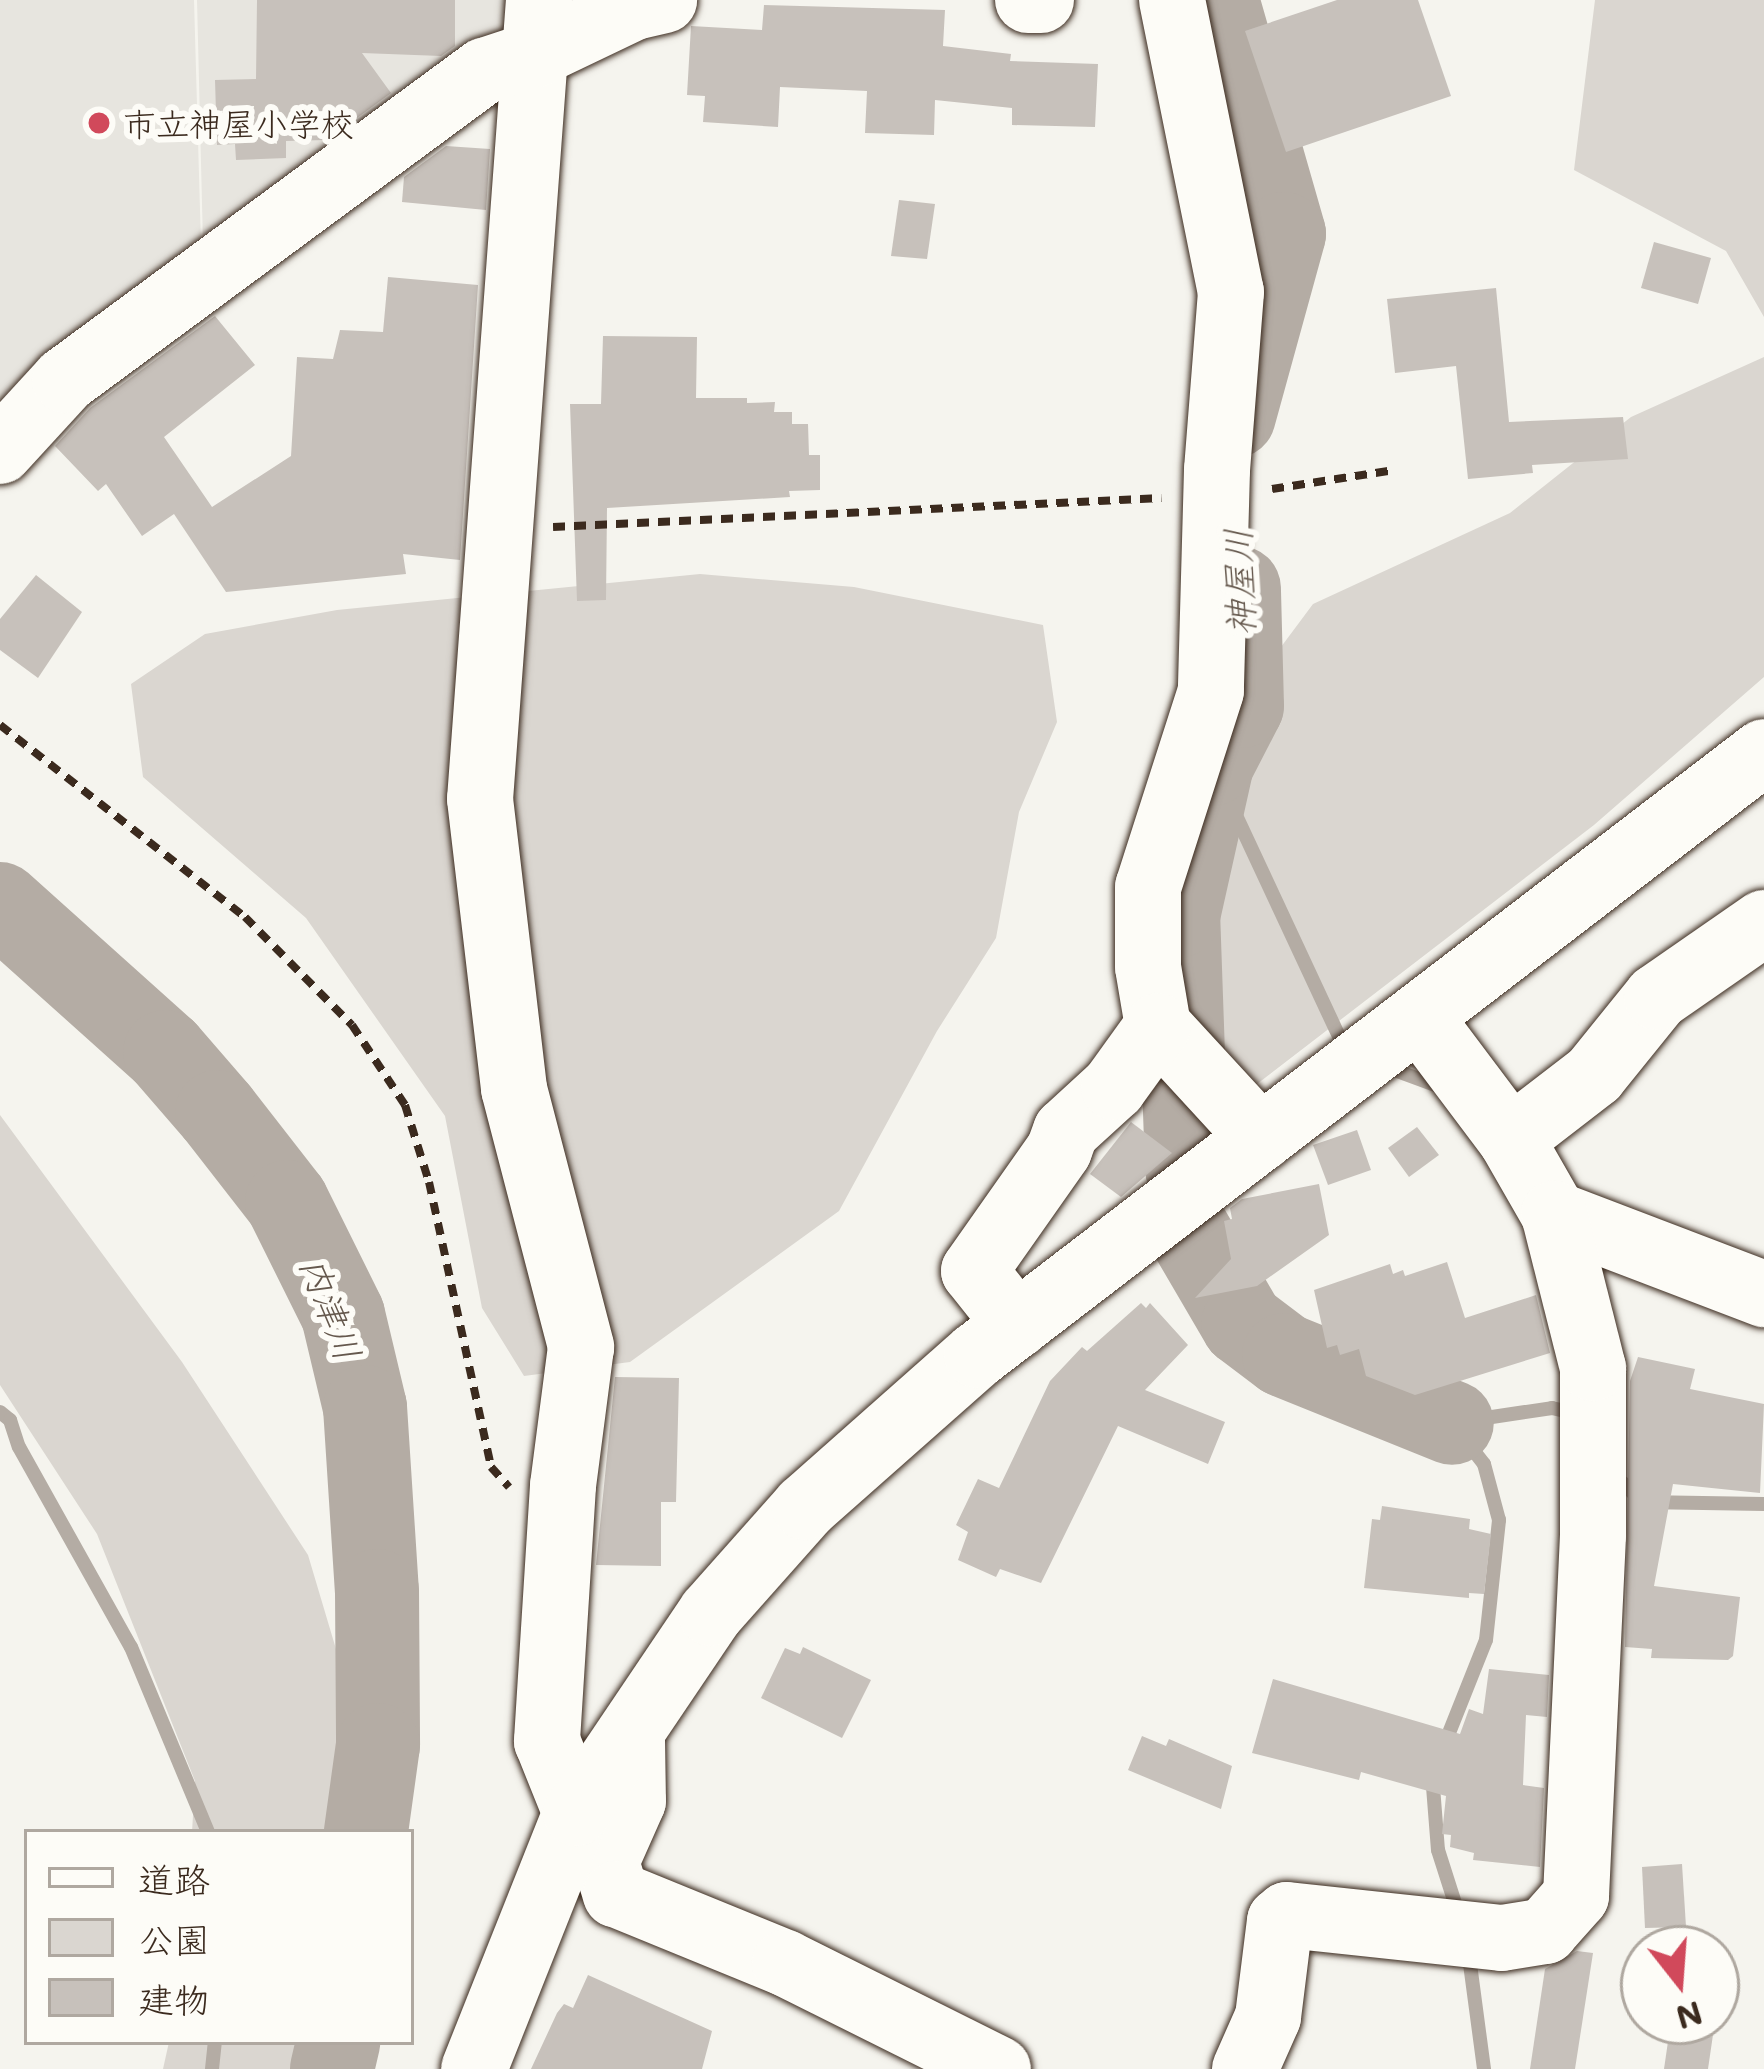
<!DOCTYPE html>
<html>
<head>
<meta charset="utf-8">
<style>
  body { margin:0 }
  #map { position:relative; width:1764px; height:2069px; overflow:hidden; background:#f5f4ee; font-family:Mali,"Klee One",sans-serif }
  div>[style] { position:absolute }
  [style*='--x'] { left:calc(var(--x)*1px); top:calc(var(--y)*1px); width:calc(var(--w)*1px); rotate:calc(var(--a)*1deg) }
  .built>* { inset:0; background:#e7e5df }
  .green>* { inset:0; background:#dad6d0 }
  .stream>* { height:14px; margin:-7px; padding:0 7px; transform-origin:7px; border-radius:7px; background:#b4aca4 }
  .river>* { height:84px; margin:-42px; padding:0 42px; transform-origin:42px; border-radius:42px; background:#b4aca4 }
  .building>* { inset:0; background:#c7c1bb }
  .path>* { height:8px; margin-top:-4px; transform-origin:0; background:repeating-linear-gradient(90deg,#3b2a1e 0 12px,transparent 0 21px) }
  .roads { filter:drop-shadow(0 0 3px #3b2a1e) drop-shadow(0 0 3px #3b2a1e) }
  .minor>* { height:66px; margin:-33px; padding:0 33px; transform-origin:33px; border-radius:33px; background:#fdfcf7 }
  .dots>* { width:33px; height:33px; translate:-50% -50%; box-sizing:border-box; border:6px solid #fdfcf7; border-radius:50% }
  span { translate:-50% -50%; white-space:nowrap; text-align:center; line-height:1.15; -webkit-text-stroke:12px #fdfcf7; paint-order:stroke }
  .poi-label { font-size:33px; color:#3b2a1e }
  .left { translate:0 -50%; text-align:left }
  .water-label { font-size:36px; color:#65584d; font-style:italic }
  .legend { position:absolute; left:24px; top:1829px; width:390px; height:216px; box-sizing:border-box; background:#fdfcf7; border:3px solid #afa8a0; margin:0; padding:15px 21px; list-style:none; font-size:36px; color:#3b2a1e }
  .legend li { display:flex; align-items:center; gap:24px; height:60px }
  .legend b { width:60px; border:3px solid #afa8a0 }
  .north { position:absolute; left:1620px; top:1925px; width:120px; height:120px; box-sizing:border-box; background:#fdfcf7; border:3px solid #afa8a0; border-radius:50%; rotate:163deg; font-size:33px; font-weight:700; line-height:48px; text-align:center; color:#3b2a1e }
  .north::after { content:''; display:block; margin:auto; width:42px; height:54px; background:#d1495b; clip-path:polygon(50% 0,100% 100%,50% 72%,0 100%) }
</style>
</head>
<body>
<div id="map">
  <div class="built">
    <i style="clip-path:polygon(0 0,194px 0,201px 245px,0 415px)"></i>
    <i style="clip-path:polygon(197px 0,518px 0,516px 25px,203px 244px)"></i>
  </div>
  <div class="green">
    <i style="clip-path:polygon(1595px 0,1764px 0,1764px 317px,1726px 251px,1574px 170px)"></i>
    <i style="clip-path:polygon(1764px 357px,1764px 677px,1594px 825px,1201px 1127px,1162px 1093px,1167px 974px,1158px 896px,1225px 722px,1313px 604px,1510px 513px,1631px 417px)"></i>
    <i style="clip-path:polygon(700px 574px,854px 587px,1043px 625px,1057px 722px,1019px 812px,996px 938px,937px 1031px,839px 1211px,630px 1362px,524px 1376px,482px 1308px,445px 1116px,306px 918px,143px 777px,131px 684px,205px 634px,337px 610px)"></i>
    <i style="clip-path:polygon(0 1115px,182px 1362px,308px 1555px,358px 1723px,347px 1832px,192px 1832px,195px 1781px,97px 1534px,0 1385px)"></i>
    <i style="clip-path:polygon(169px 2042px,314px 2042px,299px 2069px,163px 2069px)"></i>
  </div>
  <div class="stream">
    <i style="--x:1212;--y:764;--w:303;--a:65"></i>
    <i style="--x:1397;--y:1071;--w:47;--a:20"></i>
    <i style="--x:0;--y:1412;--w:13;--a:39"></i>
    <i style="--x:10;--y:1420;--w:28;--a:72"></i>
    <i style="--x:19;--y:1447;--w:229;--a:60.8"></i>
    <i style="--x:131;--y:1647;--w:200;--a:67.4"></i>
    <i style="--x:1623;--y:1483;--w:27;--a:45"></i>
    <i style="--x:1642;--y:1502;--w:122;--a:0.9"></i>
    <i style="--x:1443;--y:1748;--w:116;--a:-68.3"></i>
    <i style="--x:1486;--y:1640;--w:121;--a:-83.8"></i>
    <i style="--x:1499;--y:1520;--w:58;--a:-105"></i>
    <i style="--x:1484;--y:1464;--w:52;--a:-128"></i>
    <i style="--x:1452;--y:1423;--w:101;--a:-8.5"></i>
    <i style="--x:1552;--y:1408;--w:22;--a:13"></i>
    <i style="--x:1432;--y:1774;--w:76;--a:85.5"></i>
    <i style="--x:1438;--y:1850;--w:69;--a:72.3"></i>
    <i style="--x:1468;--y:1949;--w:121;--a:82.4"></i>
    <i style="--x:212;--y:2069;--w:27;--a:-84"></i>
  </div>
  <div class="river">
    <i style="--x:1217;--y:0;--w:243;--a:74"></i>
    <i style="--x:1284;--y:234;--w:189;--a:105.4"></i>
    <i style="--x:0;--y:904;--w:222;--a:41.9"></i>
    <i style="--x:165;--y:1052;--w:79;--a:49.1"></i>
    <i style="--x:217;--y:1112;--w:114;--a:52.1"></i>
    <i style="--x:287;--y:1202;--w:126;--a:63.6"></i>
    <i style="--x:343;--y:1315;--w:95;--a:76.6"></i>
    <i style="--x:365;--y:1407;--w:184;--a:86.3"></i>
    <i style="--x:377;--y:1591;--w:154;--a:89.6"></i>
    <i style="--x:378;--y:1745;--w:88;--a:97.9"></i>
    <i style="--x:1187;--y:1169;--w:253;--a:-92"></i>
    <i style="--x:1178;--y:916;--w:156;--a:-77.4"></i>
    <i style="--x:1212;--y:764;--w:65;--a:-62.7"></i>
    <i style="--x:1242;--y:706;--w:118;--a:-91.5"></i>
    <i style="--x:1188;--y:1230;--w:109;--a:59.7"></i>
    <i style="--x:1243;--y:1324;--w:51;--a:37.1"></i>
    <i style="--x:1284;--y:1355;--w:181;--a:22"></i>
    <i style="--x:332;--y:2069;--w:28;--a:-77"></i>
  </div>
  <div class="building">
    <i style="clip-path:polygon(257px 0,455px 0,455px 46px,441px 56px,362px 53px,391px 93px,327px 140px,286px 141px,286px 158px,236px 160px,235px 144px,217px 145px,215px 80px,256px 79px)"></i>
    <i style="clip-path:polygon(1337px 0,1418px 0,1451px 96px,1286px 152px,1245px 31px)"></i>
    <i style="clip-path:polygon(764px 5px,945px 10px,943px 46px,1011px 54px,1010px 61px,1098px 64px,1095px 127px,1012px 125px,1012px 108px,935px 100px,934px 135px,865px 133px,867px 91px,780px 87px,778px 127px,703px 122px,705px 96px,687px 95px,691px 26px,762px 30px)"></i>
    <i style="clip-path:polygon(446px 146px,490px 149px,486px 210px,402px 202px,404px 177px)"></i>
    <i style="clip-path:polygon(899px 200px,935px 204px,927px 259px,891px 256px)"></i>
    <i style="clip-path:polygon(1654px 242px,1711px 258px,1698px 304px,1641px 288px)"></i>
    <i style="clip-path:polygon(388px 277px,478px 285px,460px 560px,403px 554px,406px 574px,226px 592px,174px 514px,142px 536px,106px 484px,98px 491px,55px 446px,90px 408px,215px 316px,255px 365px,164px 437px,212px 507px,291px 456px,297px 357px,333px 359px,340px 330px,383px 332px)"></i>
    <i style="clip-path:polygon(1496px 288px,1509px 422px,1623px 417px,1628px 459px,1532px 465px,1533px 473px,1468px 479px,1456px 366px,1395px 373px,1387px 299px)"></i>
    <i style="clip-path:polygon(603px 336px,697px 337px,696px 398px,747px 398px,747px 403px,775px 402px,774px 412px,792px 412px,792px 424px,808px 424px,809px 455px,820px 455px,820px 490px,789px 491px,790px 497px,607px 508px,606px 600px,577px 601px,570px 404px,601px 404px)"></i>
    <i style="clip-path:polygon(36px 575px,82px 612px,38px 678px,0 650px,0 619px)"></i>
    <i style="clip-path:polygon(1131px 1122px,1172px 1153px,1121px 1197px,1090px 1174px)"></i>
    <i style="clip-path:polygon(1417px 1127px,1439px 1155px,1409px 1177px,1388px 1148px)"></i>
    <i style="clip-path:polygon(1357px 1130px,1371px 1170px,1328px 1185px,1313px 1145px)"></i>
    <i style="clip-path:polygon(1319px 1184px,1329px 1235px,1257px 1286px,1195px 1298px,1231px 1259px,1224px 1221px,1232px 1219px,1230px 1208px,1242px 1199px)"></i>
    <i style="clip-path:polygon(1447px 1262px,1465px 1318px,1536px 1295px,1550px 1353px,1415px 1395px,1366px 1376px,1359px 1349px,1340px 1355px,1337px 1345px,1327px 1348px,1314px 1290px,1390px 1264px,1393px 1274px,1403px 1270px,1405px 1276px)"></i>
    <i style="clip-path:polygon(1141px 1303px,1146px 1308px,1150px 1303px,1188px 1345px,1145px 1390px,1225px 1422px,1208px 1464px,1118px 1426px,1041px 1583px,1000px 1569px,996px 1577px,958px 1560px,968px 1532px,956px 1525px,978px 1479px,999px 1488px,1050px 1381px,1082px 1347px,1087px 1351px)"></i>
    <i style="clip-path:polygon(1638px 1357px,1695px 1369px,1690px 1389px,1764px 1404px,1760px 1493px,1673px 1484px,1654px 1586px,1740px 1597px,1733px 1656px,1728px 1660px,1651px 1658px,1652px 1649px,1625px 1647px,1630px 1381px)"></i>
    <i style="clip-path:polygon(615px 1377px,679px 1378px,676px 1502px,661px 1502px,661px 1566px,596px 1565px)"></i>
    <i style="clip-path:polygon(1382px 1506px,1470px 1519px,1469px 1529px,1491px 1534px,1484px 1594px,1469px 1593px,1469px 1598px,1364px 1588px,1372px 1519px,1380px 1520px)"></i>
    <i style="clip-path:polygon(803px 1647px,871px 1680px,842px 1738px,761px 1698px,785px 1648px,800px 1654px)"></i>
    <i style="clip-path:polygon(1489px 1669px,1549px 1675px,1547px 1717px,1526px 1715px,1523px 1785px,1544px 1788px,1540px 1867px,1473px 1860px,1474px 1853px,1450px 1847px,1451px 1835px,1442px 1834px,1446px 1796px,1361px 1772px,1359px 1780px,1252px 1753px,1273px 1679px,1460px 1734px,1469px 1709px,1483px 1714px)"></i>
    <i style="clip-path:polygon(1142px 1736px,1166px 1746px,1169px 1739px,1232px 1766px,1221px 1809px,1128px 1770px)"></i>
    <i style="clip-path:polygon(1682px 1864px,1686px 1927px,1645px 1928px,1642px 1867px)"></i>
    <i style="clip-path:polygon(1577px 1951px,1593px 1953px,1575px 2069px,1530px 2069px,1545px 1969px)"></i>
    <i style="clip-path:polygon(588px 1975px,712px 2031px,702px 2069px,531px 2069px,557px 2013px,564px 2004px,573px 2008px)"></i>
    <i style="clip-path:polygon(1671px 2021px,1715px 2021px,1708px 2069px,1664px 2069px)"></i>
  </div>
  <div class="path">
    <i style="--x:1272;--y:489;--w:124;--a:-8.8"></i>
    <i style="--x:553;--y:527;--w:609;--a:-2.73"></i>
    <i style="--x:0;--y:725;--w:311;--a:38.1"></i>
    <i style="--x:245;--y:917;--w:152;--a:45.3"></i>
    <i style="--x:352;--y:1025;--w:96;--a:56.5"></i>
    <i style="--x:405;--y:1105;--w:81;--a:72.7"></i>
    <i style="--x:429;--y:1182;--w:292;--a:77.7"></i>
    <i style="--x:491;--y:1467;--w:27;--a:48"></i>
  </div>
  <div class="roads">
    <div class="minor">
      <i style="--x:539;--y:0;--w:801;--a:94.22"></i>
      <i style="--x:480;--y:799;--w:292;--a:83.3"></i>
      <i style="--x:514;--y:1089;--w:267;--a:75.4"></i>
      <i style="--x:581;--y:1347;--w:140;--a:97.4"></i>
      <i style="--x:563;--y:1486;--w:256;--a:93.6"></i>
      <i style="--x:547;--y:1741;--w:78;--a:68.1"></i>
      <i style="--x:1028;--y:0;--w:13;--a:0"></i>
      <i style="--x:1172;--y:0;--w:298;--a:78.6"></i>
      <i style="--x:1231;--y:292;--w:179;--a:94.5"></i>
      <i style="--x:1217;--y:470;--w:221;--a:91.6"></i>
      <i style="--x:1211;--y:691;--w:206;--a:107.8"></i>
      <i style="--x:1148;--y:887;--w:80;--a:90"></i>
      <i style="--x:1148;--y:967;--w:60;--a:80.4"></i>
      <i style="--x:1158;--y:1026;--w:152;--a:47.4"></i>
      <i style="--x:0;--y:451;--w:96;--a:-47.5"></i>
      <i style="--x:65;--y:380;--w:521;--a:-36.41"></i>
      <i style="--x:484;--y:71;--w:55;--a:-18.1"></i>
      <i style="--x:536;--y:54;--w:109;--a:-25.6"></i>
      <i style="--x:634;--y:7;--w:31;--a:-13"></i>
      <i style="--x:1420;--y:1018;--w:151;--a:53.1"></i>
      <i style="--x:1511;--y:1139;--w:86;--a:60.2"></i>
      <i style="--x:1554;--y:1214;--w:225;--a:20.9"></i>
      <i style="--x:1511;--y:1139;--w:105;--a:-37.6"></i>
      <i style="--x:1594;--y:1075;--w:100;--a:-51.1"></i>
      <i style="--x:1657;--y:997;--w:130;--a:-34.7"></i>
      <i style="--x:1017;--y:1325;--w:69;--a:-128.5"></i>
      <i style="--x:974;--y:1271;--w:148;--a:-54.9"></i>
      <i style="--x:1059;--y:1150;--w:20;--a:-70"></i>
      <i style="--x:1066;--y:1131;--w:65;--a:-42.5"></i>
      <i style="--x:1114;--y:1087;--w:75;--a:-54.2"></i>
      <i style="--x:632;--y:1740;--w:61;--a:89.1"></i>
      <i style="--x:633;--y:1801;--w:67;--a:113.9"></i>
      <i style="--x:606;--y:1862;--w:34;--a:73"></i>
      <i style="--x:616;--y:1894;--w:183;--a:22.2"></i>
      <i style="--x:785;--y:1963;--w:238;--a:26.5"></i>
      <i style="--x:474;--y:2069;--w:276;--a:-68.3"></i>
      <i style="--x:576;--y:1813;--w:241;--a:-56"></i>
      <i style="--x:711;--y:1613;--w:142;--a:-48.4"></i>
      <i style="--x:805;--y:1507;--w:230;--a:-41.5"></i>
      <i style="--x:977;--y:1355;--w:991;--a:-37.46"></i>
      <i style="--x:1245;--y:2069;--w:57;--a:-66.1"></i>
      <i style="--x:1268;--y:2017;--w:97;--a:-82.9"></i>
      <i style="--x:1280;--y:1921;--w:9;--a:-41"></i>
      <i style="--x:1287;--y:1915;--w:216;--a:6.1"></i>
      <i style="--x:1502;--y:1938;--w:44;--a:-9.2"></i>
      <i style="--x:1545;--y:1931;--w:47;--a:-48.5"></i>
      <i style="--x:1576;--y:1896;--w:361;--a:-87.3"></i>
      <i style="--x:1593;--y:1535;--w:167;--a:-90"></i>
      <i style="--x:1593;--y:1368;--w:159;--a:-104.2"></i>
    </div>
  </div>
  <div class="dots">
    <i style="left:99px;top:123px;background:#d1495b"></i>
  </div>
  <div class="poi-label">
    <span class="left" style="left:123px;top:123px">市立神屋小学校</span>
  </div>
  <div class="water-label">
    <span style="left:1238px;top:582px;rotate:-92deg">神屋川</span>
    <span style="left:332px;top:1308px;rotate:69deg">内津川</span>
  </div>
  <ul class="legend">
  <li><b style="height:15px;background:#fdfcf7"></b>道路</li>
  <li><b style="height:33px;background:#dad6d0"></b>公園</li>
  <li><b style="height:33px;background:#c7c1bb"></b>建物</li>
  </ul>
  <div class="north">N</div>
</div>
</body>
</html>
